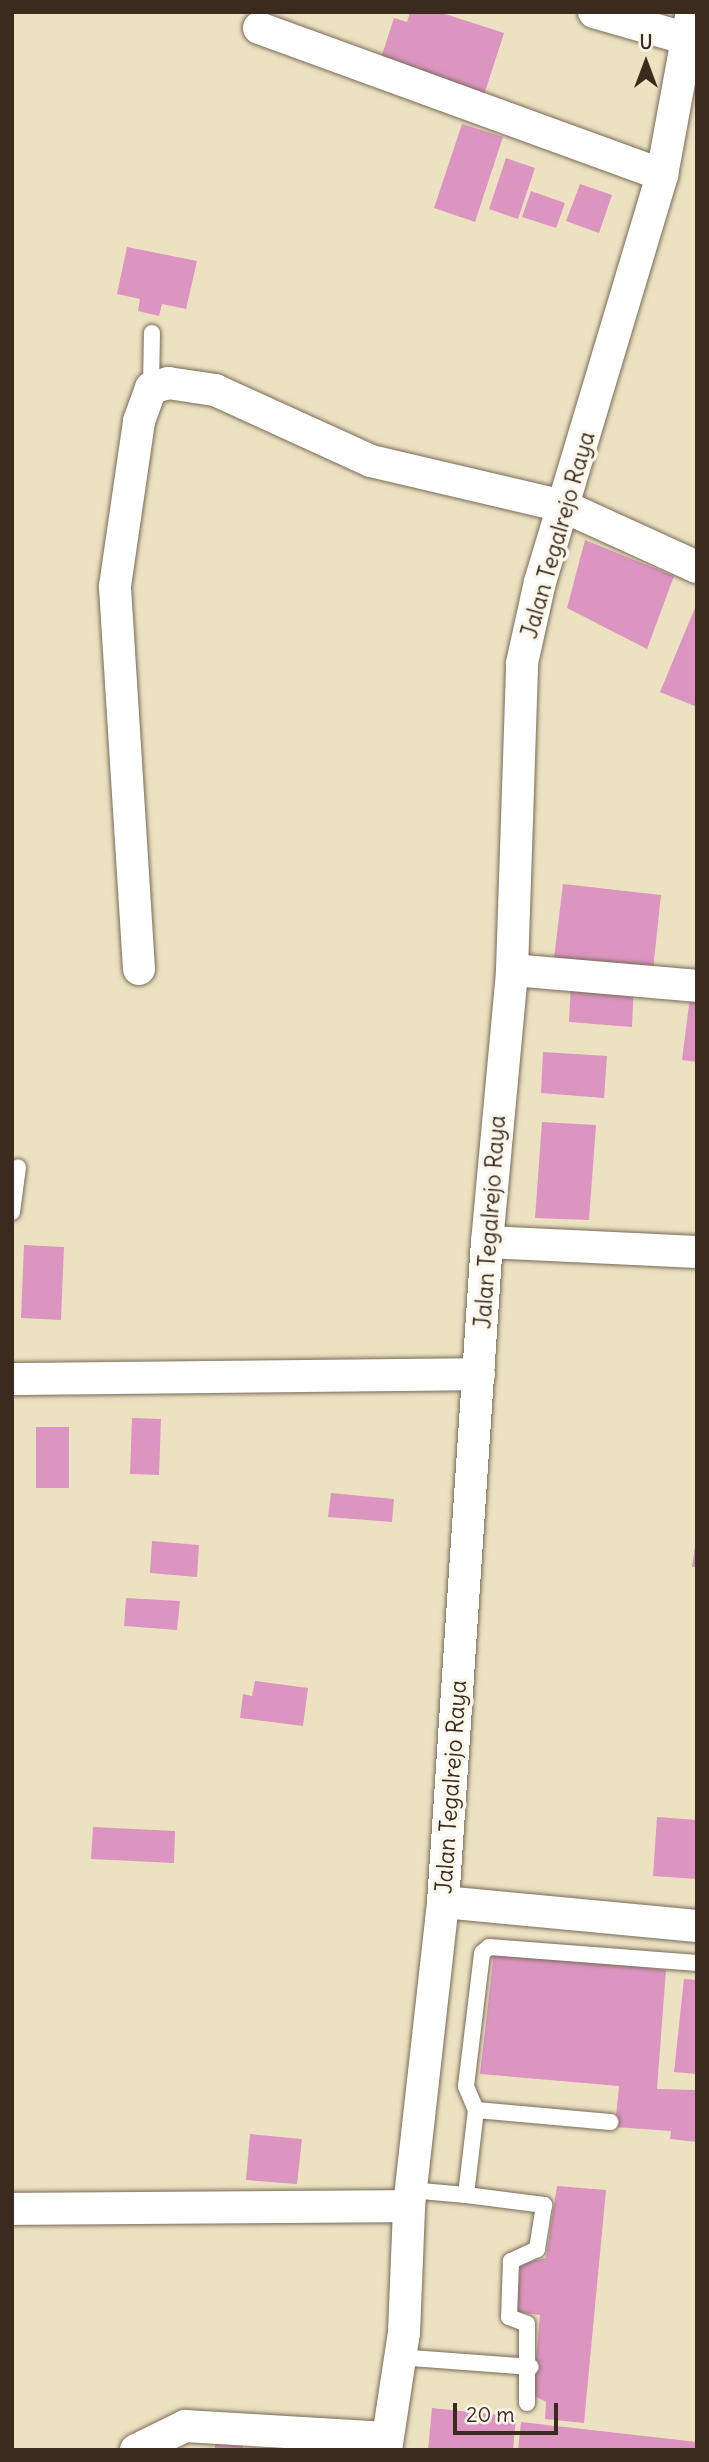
<!DOCTYPE html>
<html>
<head>
<meta charset="utf-8">
<style>
  body { margin:0 }
  #map { position:relative; width:709px; height:2462px; overflow:hidden; background:#ece2c2; font-family:Delius,sans-serif }
  div>[style] { position:absolute }
  [style*='--x'] { left:calc(var(--x)*1px); top:calc(var(--y)*1px); width:calc(var(--w)*1px); rotate:calc(var(--a)*1deg) }
  .building>* { inset:0; background:#dc95c1 }
  .roads { filter:drop-shadow(0 0 2px #796a57) drop-shadow(0 0 2px #796a57) }
  .lane>* { height:16px; margin:-8px; padding:0 8px; transform-origin:8px; border-radius:8px; background:#fff }
  .street>* { height:32px; margin:-16px; padding:0 16px; transform-origin:16px; border-radius:16px; background:#fff }
  span { translate:-50% -50%; white-space:nowrap; text-align:center; line-height:1.15; -webkit-text-stroke:7px #fbf7ec; paint-order:stroke }
  .street-label { font-size:23px; color:#3b2a1e }
  .frame { position:absolute; inset:0; border:14px solid #3b2a1e; pointer-events:none }
  .north { position:absolute; left:611px; top:28px; width:70px; height:70px; -webkit-text-stroke:5px #fbf7ec; paint-order:stroke; rotate:0deg; font-size:19px; font-weight:700; line-height:28px; text-align:center; color:#3b2a1e }
  .north::after { content:''; display:block; margin:auto; width:24px; height:32px; background:#3b2a1e; clip-path:polygon(50% 0,100% 100%,50% 72%,0 100%) }
  .scale { position:absolute; left:453px; top:2403px; width:105px; height:32px; box-sizing:border-box; border:4px solid #3b2a1e; border-top:0; padding-left:9px; font-size:21px; line-height:24px; white-space:nowrap; color:#3b2a1e; -webkit-text-stroke:5px #fbf7ec; paint-order:stroke }
</style>
</head>
<body>
<div id="map">
  <div class="building">
    <i style="clip-path:polygon(410px 12px,439px 12px,504px 33px,483px 98px,379px 64px,394px 18px,407px 22px)"></i>
    <i style="clip-path:polygon(462px 124px,503px 137px,475px 222px,434px 208px)"></i>
    <i style="clip-path:polygon(506px 158px,535px 168px,518px 219px,489px 209px)"></i>
    <i style="clip-path:polygon(580px 184px,612px 195px,599px 233px,566px 221px)"></i>
    <i style="clip-path:polygon(531px 191px,565px 203px,556px 228px,522px 217px)"></i>
    <i style="clip-path:polygon(127px 247px,197px 261px,186px 309px,162px 304px,159px 316px,138px 311px,140px 299px,117px 294px)"></i>
    <i style="clip-path:polygon(585px 540px,674px 576px,647px 649px,567px 608px)"></i>
    <i style="clip-path:polygon(697px 603px,697px 707px,660px 692px)"></i>
    <i style="clip-path:polygon(563px 884px,661px 895px,653px 970px,554px 958px)"></i>
    <i style="clip-path:polygon(571px 981px,634px 985px,632px 1027px,569px 1022px)"></i>
    <i style="clip-path:polygon(690px 997px,697px 998px,697px 1062px,682px 1060px)"></i>
    <i style="clip-path:polygon(543px 1052px,607px 1056px,604px 1098px,541px 1093px)"></i>
    <i style="clip-path:polygon(542px 1122px,596px 1125px,589px 1220px,535px 1218px)"></i>
    <i style="clip-path:polygon(24px 1245px,64px 1247px,61px 1320px,21px 1318px)"></i>
    <i style="clip-path:polygon(132px 1418px,161px 1419px,159px 1475px,130px 1474px)"></i>
    <i style="clip-path:polygon(36px 1427px,69px 1427px,69px 1488px,36px 1488px)"></i>
    <i style="clip-path:polygon(331px 1493px,394px 1499px,392px 1522px,328px 1517px)"></i>
    <i style="clip-path:polygon(697px 1534px,697px 1567px,692px 1567px)"></i>
    <i style="clip-path:polygon(152px 1541px,199px 1545px,197px 1577px,150px 1573px)"></i>
    <i style="clip-path:polygon(126px 1598px,180px 1601px,177px 1630px,124px 1626px)"></i>
    <i style="clip-path:polygon(255px 1681px,308px 1688px,303px 1726px,240px 1718px,243px 1694px,252px 1696px)"></i>
    <i style="clip-path:polygon(657px 1817px,697px 1820px,697px 1879px,653px 1876px)"></i>
    <i style="clip-path:polygon(93px 1827px,175px 1831px,174px 1863px,91px 1859px)"></i>
    <i style="clip-path:polygon(494px 1952px,666px 1970px,657px 2089px,697px 2090px,697px 2142px,670px 2139px,671px 2131px,615px 2127px,619px 2086px,480px 2074px)"></i>
    <i style="clip-path:polygon(684px 1979px,697px 1980px,697px 2074px,674px 2072px)"></i>
    <i style="clip-path:polygon(250px 2134px,302px 2139px,297px 2184px,246px 2180px)"></i>
    <i style="clip-path:polygon(557px 2186px,606px 2190px,584px 2423px,545px 2419px,546px 2402px,533px 2395px,540px 2315px,516px 2312px,520px 2264px,546px 2258px)"></i>
    <i style="clip-path:polygon(432px 2408px,516px 2417px,513px 2450px,428px 2450px)"></i>
    <i style="clip-path:polygon(521px 2422px,697px 2442px,697px 2450px,518px 2450px)"></i>
    <i style="clip-path:polygon(215px 2439px,243px 2441px,243px 2450px,215px 2450px)"></i>
  </div>
  <div class="roads">
    <div class="lane">
      <i style="--x:151;--y:388;--w:55;--a:-89"></i>
      <i style="--x:12;--y:1212;--w:45;--a:-82.4"></i>
      <i style="--x:476;--y:2110;--w:135;--a:5.1"></i>
      <i style="--x:410;--y:2190;--w:56;--a:5.1"></i>
      <i style="--x:466;--y:2195;--w:86;--a:-83.3"></i>
      <i style="--x:476;--y:2110;--w:26;--a:-113"></i>
      <i style="--x:466;--y:2086;--w:134;--a:-83.1"></i>
      <i style="--x:482;--y:1953;--w:9;--a:-41"></i>
      <i style="--x:489;--y:1947;--w:209;--a:4.4"></i>
      <i style="--x:466;--y:2195;--w:79;--a:7.3"></i>
      <i style="--x:544;--y:2205;--w:45;--a:99"></i>
      <i style="--x:537;--y:2249;--w:29;--a:155"></i>
      <i style="--x:511;--y:2261;--w:56;--a:92"></i>
      <i style="--x:509;--y:2317;--w:19;--a:21"></i>
      <i style="--x:527;--y:2324;--w:79;--a:90"></i>
      <i style="--x:399;--y:2357;--w:132;--a:4.3"></i>
    </div>
    <div class="street">
      <i style="--x:594;--y:12;--w:98;--a:16"></i>
      <i style="--x:259;--y:28;--w:429;--a:20"></i>
      <i style="--x:139;--y:969;--w:384;--a:-93.6"></i>
      <i style="--x:115;--y:586;--w:167;--a:-81.7"></i>
      <i style="--x:139;--y:421;--w:35;--a:-70"></i>
      <i style="--x:151;--y:388;--w:18;--a:-16"></i>
      <i style="--x:168;--y:383;--w:48;--a:8.5"></i>
      <i style="--x:215;--y:390;--w:171;--a:24.5"></i>
      <i style="--x:371;--y:461;--w:197;--a:13.2"></i>
      <i style="--x:563;--y:506;--w:147;--a:24.5"></i>
      <i style="--x:512;--y:970;--w:186;--a:4.9"></i>
      <i style="--x:487;--y:1242;--w:210;--a:2.7"></i>
      <i style="--x:12;--y:1379;--w:467;--a:-0.6"></i>
      <i style="--x:443;--y:1902;--w:255;--a:5.4"></i>
      <i style="--x:12;--y:2209;--w:397;--a:-0.4"></i>
      <i style="--x:136;--y:2450;--w:55;--a:-26.1"></i>
      <i style="--x:185;--y:2426;--w:202;--a:3.4"></i>
      <i style="--x:386;--y:2450;--w:118;--a:-81.3"></i>
      <i style="--x:404;--y:2333;--w:127;--a:-87.7"></i>
      <i style="--x:409;--y:2206;--w:306;--a:-83.6"></i>
      <i style="--x:443;--y:1902;--w:661;--a:-86.19"></i>
      <i style="--x:487;--y:1242;--w:273;--a:-84.7"></i>
      <i style="--x:512;--y:970;--w:307;--a:-88.1"></i>
      <i style="--x:522;--y:663;--w:83;--a:-77.5"></i>
      <i style="--x:540;--y:582;--w:425;--a:-73.3"></i>
      <i style="--x:662;--y:175;--w:166;--a:-79.6"></i>
    </div>
  </div>
  <div class="street-label">
    <span style="left:558px;top:535px;rotate:-74deg">Jalan Tegalrejo Raya</span>
    <span style="left:490px;top:1222px;rotate:-86deg">Jalan Tegalrejo Raya</span>
    <span style="left:451px;top:1787px;rotate:-86deg">Jalan Tegalrejo Raya</span>
  </div>
  <div class="frame"></div>
  <div class="north">U</div>
  <div class="scale">20 m</div>
</div>
</body>
</html>
